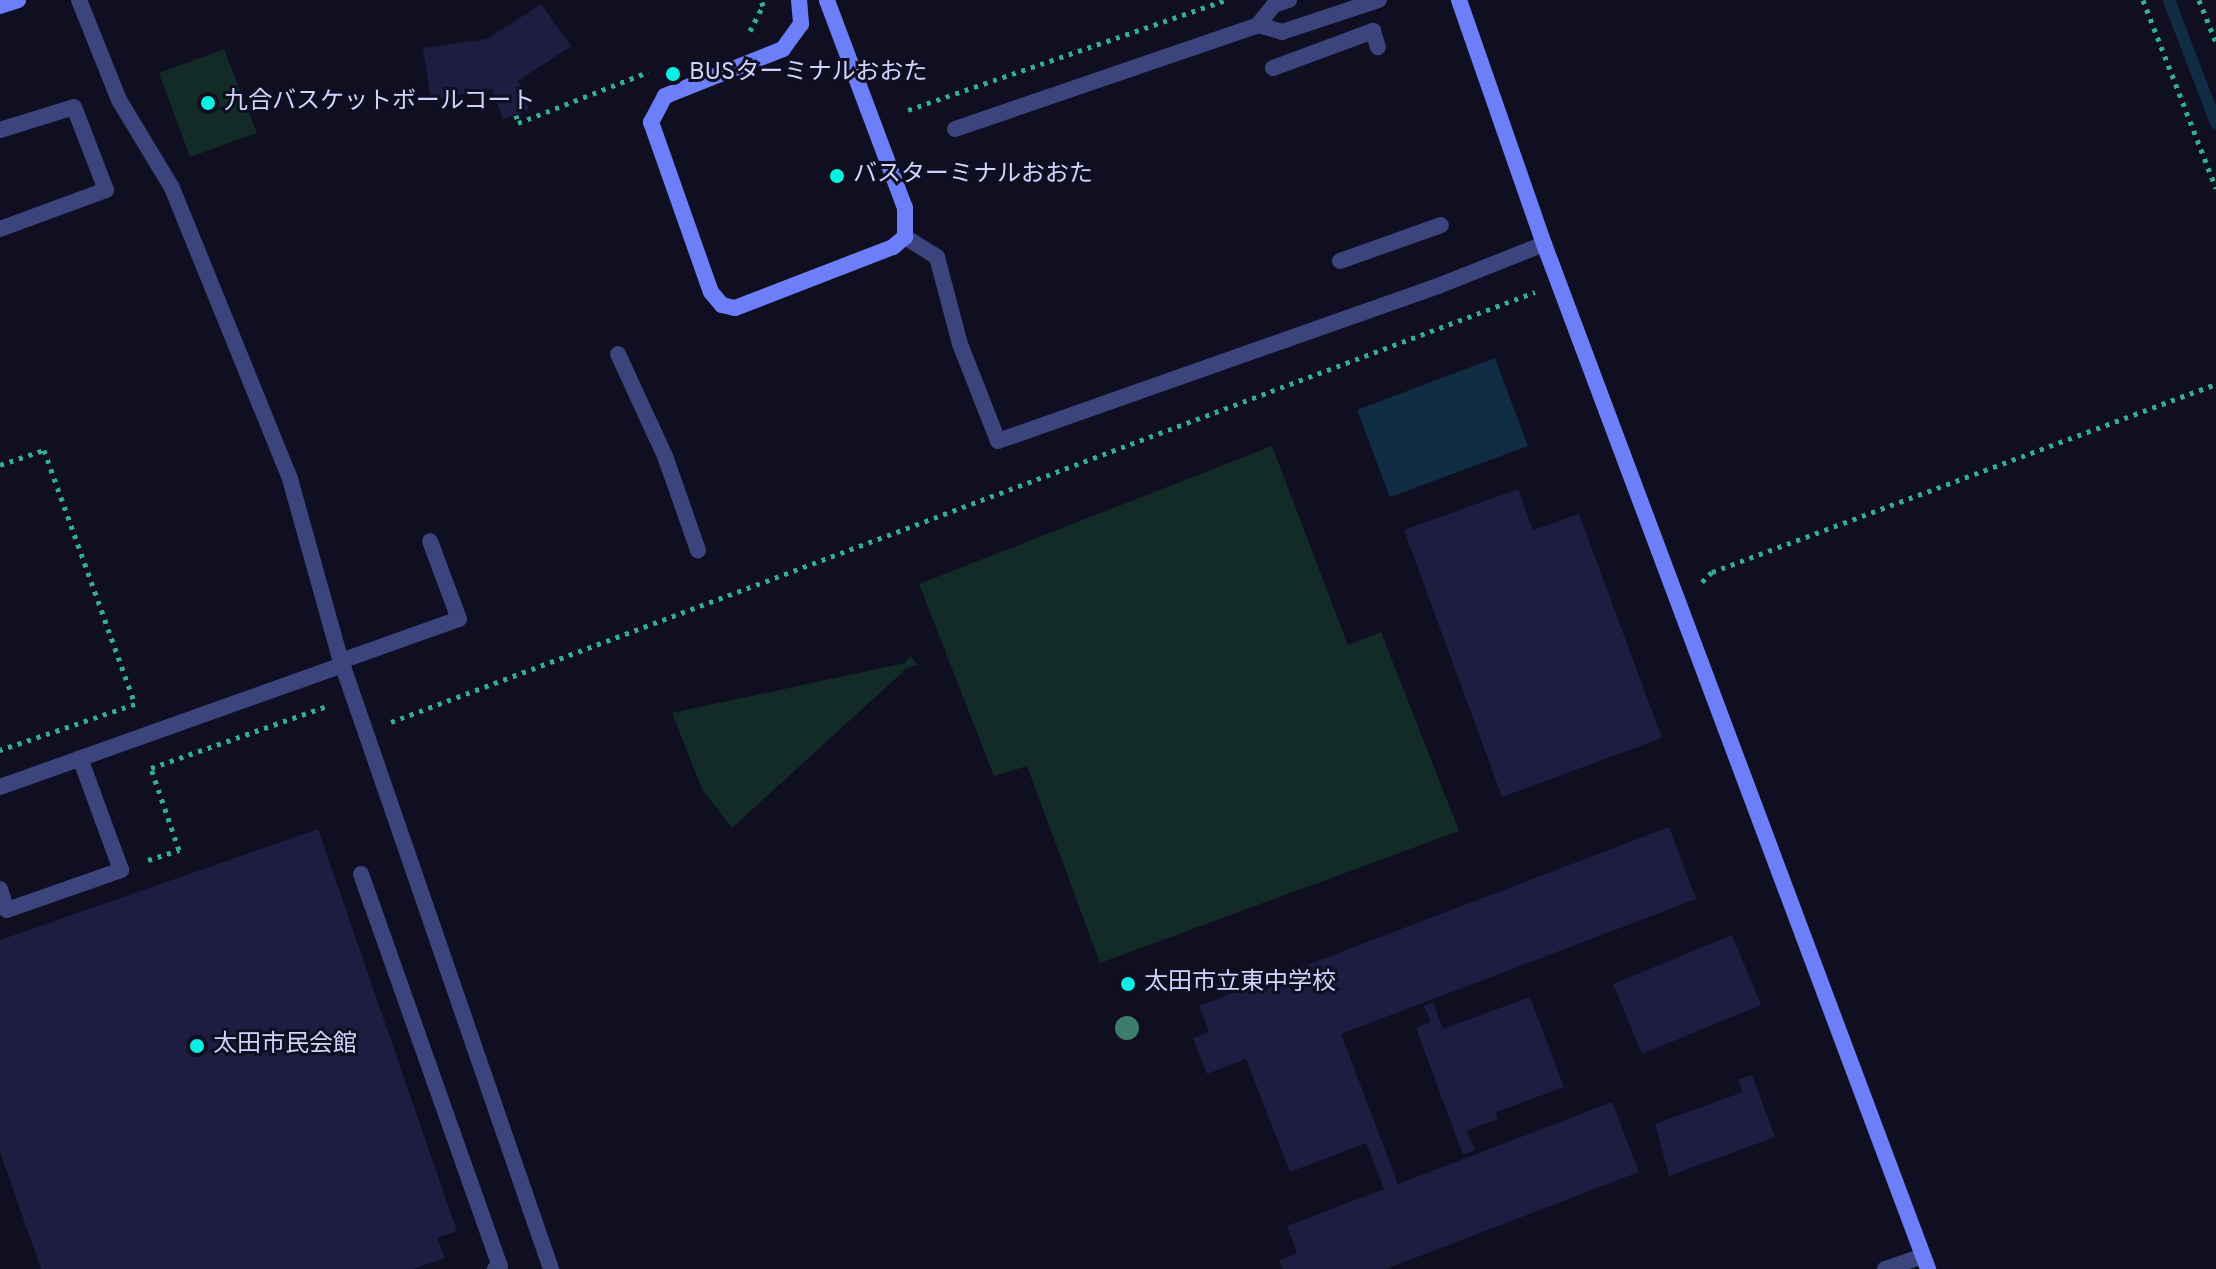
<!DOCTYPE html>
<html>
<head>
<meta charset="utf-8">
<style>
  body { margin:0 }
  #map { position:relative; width:2216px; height:1269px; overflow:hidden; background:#0f0f21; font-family:Overpass,"Noto Sans JP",sans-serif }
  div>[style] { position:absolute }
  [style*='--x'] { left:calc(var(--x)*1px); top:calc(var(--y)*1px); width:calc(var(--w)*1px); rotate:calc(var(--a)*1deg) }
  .green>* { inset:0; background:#122b26 }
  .water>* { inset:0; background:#102d44 }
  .stream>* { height:12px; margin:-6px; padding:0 6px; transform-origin:6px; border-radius:6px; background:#102d44 }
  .building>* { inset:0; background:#1d1c41 }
  .path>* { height:5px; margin-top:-2.5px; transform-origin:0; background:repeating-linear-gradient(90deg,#34ae93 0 4px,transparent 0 10px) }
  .lane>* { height:16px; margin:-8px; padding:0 8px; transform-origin:8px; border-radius:8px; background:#3c447e }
  .street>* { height:16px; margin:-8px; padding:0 8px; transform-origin:8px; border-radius:8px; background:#3c447e }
  .secondary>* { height:16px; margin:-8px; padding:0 8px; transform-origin:8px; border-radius:8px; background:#6d7ff8 }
  .trees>* { width:24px; height:24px; margin:-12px; border-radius:50%; background:#3c7e6b }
  .dots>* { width:22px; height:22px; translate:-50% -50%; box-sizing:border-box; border:4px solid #0f0f21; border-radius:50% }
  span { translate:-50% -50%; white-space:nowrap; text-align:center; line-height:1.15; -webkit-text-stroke:6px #0f0f21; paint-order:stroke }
  .poi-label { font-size:24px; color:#d1d3fd }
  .left { translate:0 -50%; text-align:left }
</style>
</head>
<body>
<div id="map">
  <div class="green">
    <i style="clip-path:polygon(224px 49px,257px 133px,190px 157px,159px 73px)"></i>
    <i style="clip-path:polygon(1272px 446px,1348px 645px,1381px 632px,1459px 831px,1100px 963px,1027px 766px,994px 776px,919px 584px)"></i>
    <i style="clip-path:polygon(910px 656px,918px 665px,907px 668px,732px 828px,702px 789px,672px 713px,905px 663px)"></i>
  </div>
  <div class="water">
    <i style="clip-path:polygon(1495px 358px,1528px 446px,1390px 497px,1357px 410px)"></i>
  </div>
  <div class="stream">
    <i style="--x:2169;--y:0;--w:132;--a:69.1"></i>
  </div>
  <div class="building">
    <i style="clip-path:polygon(541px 4px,571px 46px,518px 81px,529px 110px,503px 119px,492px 89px,431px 100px,423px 48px,487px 39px)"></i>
    <i style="clip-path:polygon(1518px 489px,1533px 530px,1579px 514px,1662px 738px,1502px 797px,1404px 530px)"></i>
    <i style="clip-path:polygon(1669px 827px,1696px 899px,1341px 1034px,1398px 1184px,1612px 1102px,1639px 1172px,1386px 1269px,1283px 1269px,1279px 1260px,1297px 1253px,1287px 1226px,1384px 1189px,1366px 1143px,1290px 1172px,1246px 1059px,1207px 1074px,1193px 1038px,1209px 1032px,1199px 1006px)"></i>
    <i style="clip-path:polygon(318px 829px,457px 1231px,437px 1238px,445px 1258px,413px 1269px,41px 1269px,0 1152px,0 940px)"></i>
    <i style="clip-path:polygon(1732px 935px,1761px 1005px,1642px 1054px,1613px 984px)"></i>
    <i style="clip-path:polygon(1530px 997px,1564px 1087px,1496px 1112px,1498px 1119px,1467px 1131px,1475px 1150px,1463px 1155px,1416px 1028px,1431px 1022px,1424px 1006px,1433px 1002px,1443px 1029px)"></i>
    <i style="clip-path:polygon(1752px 1075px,1775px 1137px,1669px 1176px,1655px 1124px,1743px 1092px,1738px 1080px)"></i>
  </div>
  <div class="path">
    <i style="--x:2143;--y:0;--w:202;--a:68.8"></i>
    <i style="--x:2199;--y:0;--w:45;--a:68"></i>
    <i style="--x:750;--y:31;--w:28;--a:-63"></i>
    <i style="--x:763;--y:6;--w:6;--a:-108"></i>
    <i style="--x:908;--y:110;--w:336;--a:-19.1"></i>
    <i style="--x:516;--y:115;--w:8;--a:76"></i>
    <i style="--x:518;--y:123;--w:140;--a:-21.4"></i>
    <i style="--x:0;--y:465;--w:46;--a:-18.8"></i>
    <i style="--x:44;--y:450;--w:270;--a:70.3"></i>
    <i style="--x:135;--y:704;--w:143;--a:161.2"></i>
    <i style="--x:1702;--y:582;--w:14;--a:-45"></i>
    <i style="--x:1712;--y:572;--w:538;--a:-20.46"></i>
    <i style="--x:391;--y:722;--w:1222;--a:-20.6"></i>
    <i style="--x:148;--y:860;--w:33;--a:-18"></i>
    <i style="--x:179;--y:850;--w:87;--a:-108.9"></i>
    <i style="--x:151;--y:768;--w:190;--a:-19.4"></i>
  </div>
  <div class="lane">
    <i style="--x:79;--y:0;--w:108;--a:68.2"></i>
    <i style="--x:119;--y:100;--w:103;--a:58.9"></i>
    <i style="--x:172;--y:188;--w:314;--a:67.9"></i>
    <i style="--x:290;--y:479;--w:183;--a:74.4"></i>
    <i style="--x:339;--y:655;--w:650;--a:70.95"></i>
    <i style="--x:1289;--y:0;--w:16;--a:162"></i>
    <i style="--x:1274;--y:5;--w:26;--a:129"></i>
    <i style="--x:1258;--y:25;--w:25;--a:16"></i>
    <i style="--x:1282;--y:32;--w:102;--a:-18.3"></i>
    <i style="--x:1273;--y:68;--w:107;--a:-20.3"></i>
    <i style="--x:1373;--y:31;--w:17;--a:73"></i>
    <i style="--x:955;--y:129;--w:320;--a:-18.9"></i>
    <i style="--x:0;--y:130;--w:77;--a:-17.3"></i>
    <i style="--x:74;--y:107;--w:89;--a:68.9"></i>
    <i style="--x:106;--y:190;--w:113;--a:159.8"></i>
    <i style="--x:905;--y:237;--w:38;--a:32"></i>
    <i style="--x:937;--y:257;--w:90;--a:75.2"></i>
    <i style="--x:960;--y:344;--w:104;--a:68.6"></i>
    <i style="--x:998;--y:441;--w:467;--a:-19.4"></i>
    <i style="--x:1438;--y:286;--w:114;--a:-21.6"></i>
    <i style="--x:1340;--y:261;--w:107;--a:-19.6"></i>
    <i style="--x:618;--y:354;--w:112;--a:65.3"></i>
    <i style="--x:665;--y:456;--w:100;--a:70.7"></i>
    <i style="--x:341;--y:661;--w:125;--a:-19.6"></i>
    <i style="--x:459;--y:619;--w:83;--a:-110.4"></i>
    <i style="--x:0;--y:787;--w:364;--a:-19.6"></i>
    <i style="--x:361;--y:874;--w:416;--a:70.5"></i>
    <i style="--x:500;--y:1266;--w:6;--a:149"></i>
    <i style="--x:0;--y:889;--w:22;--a:72"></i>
    <i style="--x:7;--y:910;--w:121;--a:-19.3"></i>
    <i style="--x:121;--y:870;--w:119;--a:-110.1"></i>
  </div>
  <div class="street">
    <i style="--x:1885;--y:1269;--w:40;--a:-18.9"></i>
  </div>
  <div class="secondary">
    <i style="--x:799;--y:0;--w:24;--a:85"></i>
    <i style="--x:801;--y:24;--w:31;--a:126"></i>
    <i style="--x:783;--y:49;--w:127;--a:158.3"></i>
    <i style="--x:665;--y:96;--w:30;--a:118"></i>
    <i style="--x:651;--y:122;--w:180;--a:70.6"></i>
    <i style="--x:711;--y:292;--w:17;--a:50"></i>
    <i style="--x:722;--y:305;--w:13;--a:13"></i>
    <i style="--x:735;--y:308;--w:169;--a:-21.1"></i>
    <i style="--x:893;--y:247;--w:16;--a:-40"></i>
    <i style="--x:905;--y:237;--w:29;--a:-90"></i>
    <i style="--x:905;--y:208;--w:222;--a:-110.6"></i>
    <i style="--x:1459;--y:0;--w:258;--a:70.8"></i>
    <i style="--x:1544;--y:244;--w:1095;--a:69.46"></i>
    <i style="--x:0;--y:6;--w:19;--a:-18"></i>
  </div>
  <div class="trees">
    <i style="left:1127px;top:1028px"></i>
  </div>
  <div class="dots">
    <i style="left:673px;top:74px;background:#0befe2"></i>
    <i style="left:208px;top:103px;background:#0befe2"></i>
    <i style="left:837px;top:176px;background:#0befe2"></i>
    <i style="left:1128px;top:984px;background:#0befe2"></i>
    <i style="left:197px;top:1046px;background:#0befe2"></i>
  </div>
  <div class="poi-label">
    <span class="left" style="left:689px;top:74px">BUSターミナルおおた</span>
    <span class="left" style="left:224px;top:103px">九合バスケットボールコート</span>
    <span class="left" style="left:853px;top:176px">バスターミナルおおた</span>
    <span class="left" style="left:1144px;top:984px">太田市立東中学校</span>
    <span class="left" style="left:213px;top:1046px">太田市民会館</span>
  </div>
</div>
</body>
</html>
